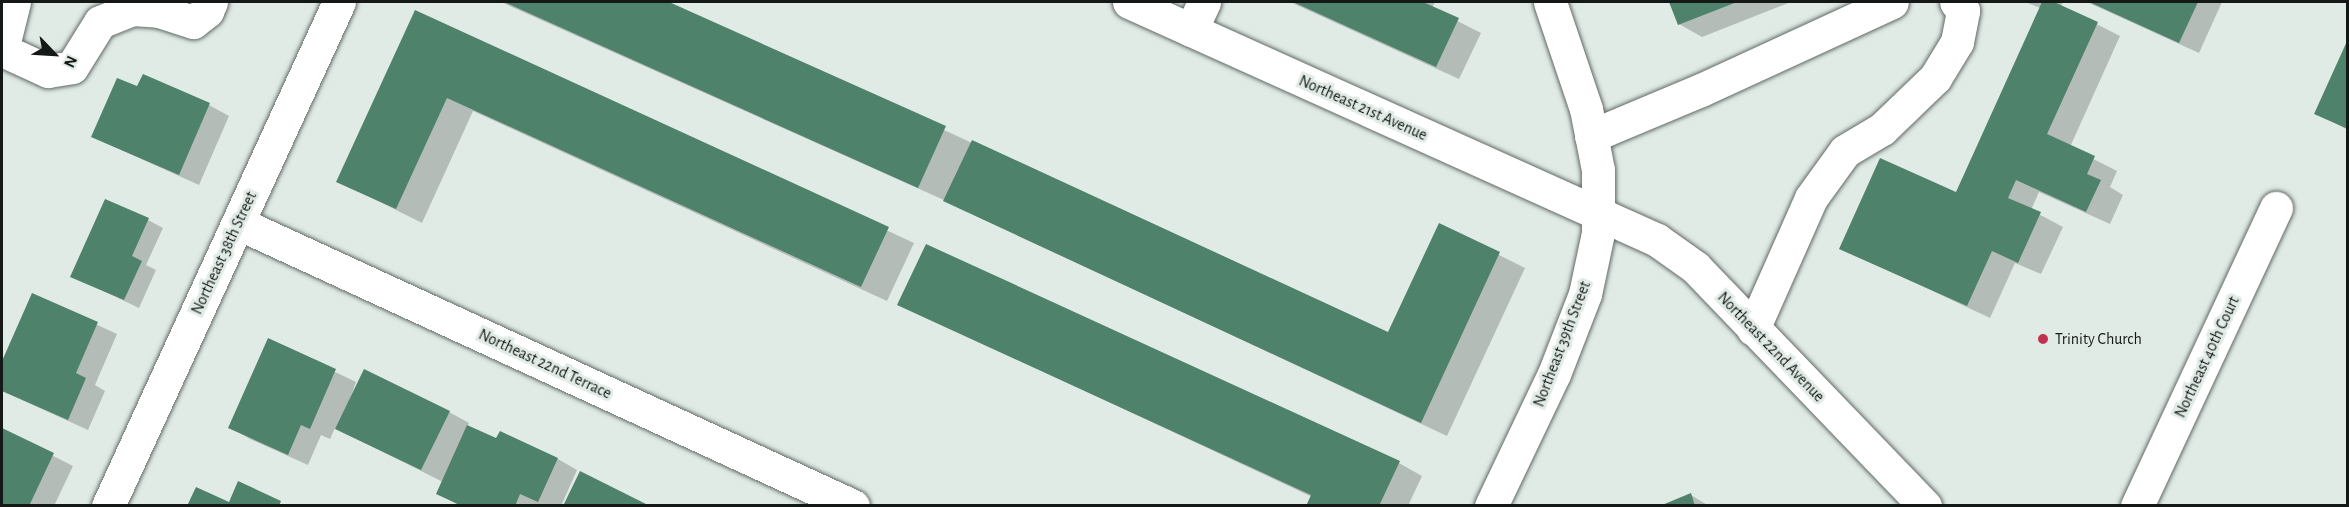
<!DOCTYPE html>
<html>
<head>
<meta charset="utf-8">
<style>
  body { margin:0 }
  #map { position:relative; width:2349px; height:507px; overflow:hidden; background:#e1ebe6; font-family:"Alegreya Sans",sans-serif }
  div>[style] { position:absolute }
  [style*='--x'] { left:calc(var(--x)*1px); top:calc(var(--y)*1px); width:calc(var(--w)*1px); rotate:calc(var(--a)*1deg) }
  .shadow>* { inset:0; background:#0003 }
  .building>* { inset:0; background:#4f826b }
  .roads { filter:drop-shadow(0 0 2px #616a65) drop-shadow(0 0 2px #616a65) }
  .minor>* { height:33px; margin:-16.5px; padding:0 16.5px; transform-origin:16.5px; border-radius:16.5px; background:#fff }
  .dots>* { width:16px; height:16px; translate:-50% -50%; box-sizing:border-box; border:3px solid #e1ebe6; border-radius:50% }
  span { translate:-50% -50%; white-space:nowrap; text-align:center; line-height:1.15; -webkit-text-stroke:6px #e1ebe6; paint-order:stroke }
  .street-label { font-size:16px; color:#141816 }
  .poi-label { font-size:16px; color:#141816 }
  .left { translate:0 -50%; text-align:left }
  .frame { position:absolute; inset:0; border:3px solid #141816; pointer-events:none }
  .north { position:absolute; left:24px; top:24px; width:60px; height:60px; -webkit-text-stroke:4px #e1ebe6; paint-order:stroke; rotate:115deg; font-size:16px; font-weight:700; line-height:24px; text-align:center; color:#141816 }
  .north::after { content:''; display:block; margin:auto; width:21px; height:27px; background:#141816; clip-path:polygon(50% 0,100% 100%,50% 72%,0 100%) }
</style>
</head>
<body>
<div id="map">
  <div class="shadow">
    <i style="clip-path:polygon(501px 2px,665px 2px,1388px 334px,1439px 225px,1525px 268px,1447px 436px,944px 200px)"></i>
    <i style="clip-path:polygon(1290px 2px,1435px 2px,1432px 8px,1481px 33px,1459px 79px)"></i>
    <i style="clip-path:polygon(1670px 2px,1791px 2px,1702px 37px,1679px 24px)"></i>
    <i style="clip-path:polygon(2025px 2px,2063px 2px,2061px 6px,2120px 36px,2070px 147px,2117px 171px,2110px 187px,2123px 195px,2110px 224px,2039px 192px,2031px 210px,2063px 227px,2041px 274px,2015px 263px,1990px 318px,1841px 248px,1956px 194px,2040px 8px)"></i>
    <i style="clip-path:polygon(2087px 2px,2222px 2px,2199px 53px)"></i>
    <i style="clip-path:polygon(416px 12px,914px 243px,887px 301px,473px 111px,422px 223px,338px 181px)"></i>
    <i style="clip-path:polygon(2348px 43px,2348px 130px,2316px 113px)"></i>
    <i style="clip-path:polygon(138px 88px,209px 105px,229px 116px,199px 185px,93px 137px)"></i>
    <i style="clip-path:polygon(148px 220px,163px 228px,146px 265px,156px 270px,139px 308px,72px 276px)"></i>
    <i style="clip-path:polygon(33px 295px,117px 334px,95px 385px,105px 391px,88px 430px,2px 391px,2px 365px)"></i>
    <i style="clip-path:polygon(899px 304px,1399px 463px,1422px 476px,1408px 506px,1308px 506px,1312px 497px)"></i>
    <i style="clip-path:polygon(269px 340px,356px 382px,346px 410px,449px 412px,469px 423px,467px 427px,497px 440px,500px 433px,558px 459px,577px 470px,561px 506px,460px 506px,438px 493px,443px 482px,335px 428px,330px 439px,321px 435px,308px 465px,250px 439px,230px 427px)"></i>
    <i style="clip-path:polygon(2px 430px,73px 466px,54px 506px,2px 506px)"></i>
    <i style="clip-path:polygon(1691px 495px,1709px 506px,1666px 506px)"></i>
  </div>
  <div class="building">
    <i style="clip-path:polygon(504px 2px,669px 2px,946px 126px,918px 188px)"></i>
    <i style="clip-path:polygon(1293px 2px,1423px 2px,1459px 18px,1436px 67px)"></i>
    <i style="clip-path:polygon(1669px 2px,1737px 2px,1678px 25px)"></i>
    <i style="clip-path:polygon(2042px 2px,2054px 2px,2098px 22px,2047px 134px,2095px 156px,2087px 174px,2101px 180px,2086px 212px,2016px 180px,2008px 198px,2041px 212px,2018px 263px,1992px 251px,1967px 306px,1839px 249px,1880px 158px,1956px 192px)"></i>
    <i style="clip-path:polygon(2089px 2px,2198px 2px,2179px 43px)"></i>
    <i style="clip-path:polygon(415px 10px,889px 227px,861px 287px,447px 98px,396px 209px,336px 182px)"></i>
    <i style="clip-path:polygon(2348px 39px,2348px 129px,2314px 114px)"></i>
    <i style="clip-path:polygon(143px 74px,210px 103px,179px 175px,91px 137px,117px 78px,137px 86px)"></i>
    <i style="clip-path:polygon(972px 140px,1388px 332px,1439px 223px,1500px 252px,1421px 423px,943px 201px)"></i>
    <i style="clip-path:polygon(105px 199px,149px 218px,132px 256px,142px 261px,124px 300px,70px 277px)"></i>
    <i style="clip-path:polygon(926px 244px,1400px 461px,1379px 506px,1306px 506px,1311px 495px,897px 305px)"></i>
    <i style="clip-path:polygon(32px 293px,98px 322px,76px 373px,86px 378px,68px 420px,2px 391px,2px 361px)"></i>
    <i style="clip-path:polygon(268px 338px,336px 369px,310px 429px,301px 425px,288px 455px,228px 428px)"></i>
    <i style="clip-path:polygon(364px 369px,450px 411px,421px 470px,335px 429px)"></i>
    <i style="clip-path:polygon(467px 425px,496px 438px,500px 431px,558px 458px,538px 502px,520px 494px,515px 506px,462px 506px,436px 494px)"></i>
    <i style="clip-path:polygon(2px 428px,54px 453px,29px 506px,2px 506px)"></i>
    <i style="clip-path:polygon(580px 471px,650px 506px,563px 506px)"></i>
    <i style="clip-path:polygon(238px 481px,281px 501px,279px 506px,187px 506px,196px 487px,229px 502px)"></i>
    <i style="clip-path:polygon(1691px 493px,1695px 506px,1662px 506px,1662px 505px)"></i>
  </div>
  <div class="roads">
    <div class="minor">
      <i style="--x:14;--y:2;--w:49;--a:104"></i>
      <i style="--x:2;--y:50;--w:51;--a:24.5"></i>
      <i style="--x:48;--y:71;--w:24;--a:-9"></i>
      <i style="--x:72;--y:67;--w:53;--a:-58.1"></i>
      <i style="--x:100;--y:22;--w:35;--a:-22"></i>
      <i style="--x:132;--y:9;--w:27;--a:4"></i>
      <i style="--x:159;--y:11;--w:36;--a:18"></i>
      <i style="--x:193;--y:22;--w:18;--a:-38"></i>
      <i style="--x:207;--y:11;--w:10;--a:-66"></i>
      <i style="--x:1129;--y:2;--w:579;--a:24.26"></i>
      <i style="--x:1657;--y:240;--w:47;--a:35.4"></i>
      <i style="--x:1695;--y:267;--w:332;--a:46.1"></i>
      <i style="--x:1191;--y:30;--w:31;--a:-65"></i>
      <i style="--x:1591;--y:136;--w:119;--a:-22.7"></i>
      <i style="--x:1701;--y:90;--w:210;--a:-24.7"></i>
      <i style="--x:238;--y:223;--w:677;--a:24.71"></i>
      <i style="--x:1753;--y:329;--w:143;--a:-66.1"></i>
      <i style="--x:1811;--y:198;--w:58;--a:-54.1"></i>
      <i style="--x:1845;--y:151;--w:43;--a:-30.7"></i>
      <i style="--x:1882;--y:129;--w:74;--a:-43.9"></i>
      <i style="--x:1935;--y:78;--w:42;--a:-58.6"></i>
      <i style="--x:1957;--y:42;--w:32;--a:-79"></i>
      <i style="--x:1963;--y:11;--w:11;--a:-128"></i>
      <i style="--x:108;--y:506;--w:554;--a:-65.38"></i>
      <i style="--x:1491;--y:506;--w:146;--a:-64.5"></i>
      <i style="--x:1554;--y:374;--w:86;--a:-68.8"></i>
      <i style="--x:1585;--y:294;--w:62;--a:-78"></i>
      <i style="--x:1598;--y:233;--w:63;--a:-90"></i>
      <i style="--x:1598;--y:170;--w:62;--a:-101.1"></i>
      <i style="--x:1586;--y:109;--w:113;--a:-108.6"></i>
      <i style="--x:2137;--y:506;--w:329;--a:-65"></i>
    </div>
  </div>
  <div class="dots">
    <i style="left:2043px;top:339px;background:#c23250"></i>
  </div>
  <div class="street-label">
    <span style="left:1363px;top:108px;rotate:24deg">Northeast 21st Avenue</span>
    <span style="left:224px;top:253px;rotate:-65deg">Northeast 38th Street</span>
    <span style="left:1562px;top:344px;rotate:-69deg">Northeast 39th Street</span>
    <span style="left:1771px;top:347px;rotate:46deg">Northeast 22nd Avenue</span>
    <span style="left:2207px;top:357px;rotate:-65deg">Northeast 40th Court</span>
    <span style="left:545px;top:364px;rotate:25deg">Northeast 22nd Terrace</span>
  </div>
  <div class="poi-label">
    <span class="left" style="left:2055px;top:339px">Trinity Church</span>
  </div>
  <div class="frame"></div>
  <div class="north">N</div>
</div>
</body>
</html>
